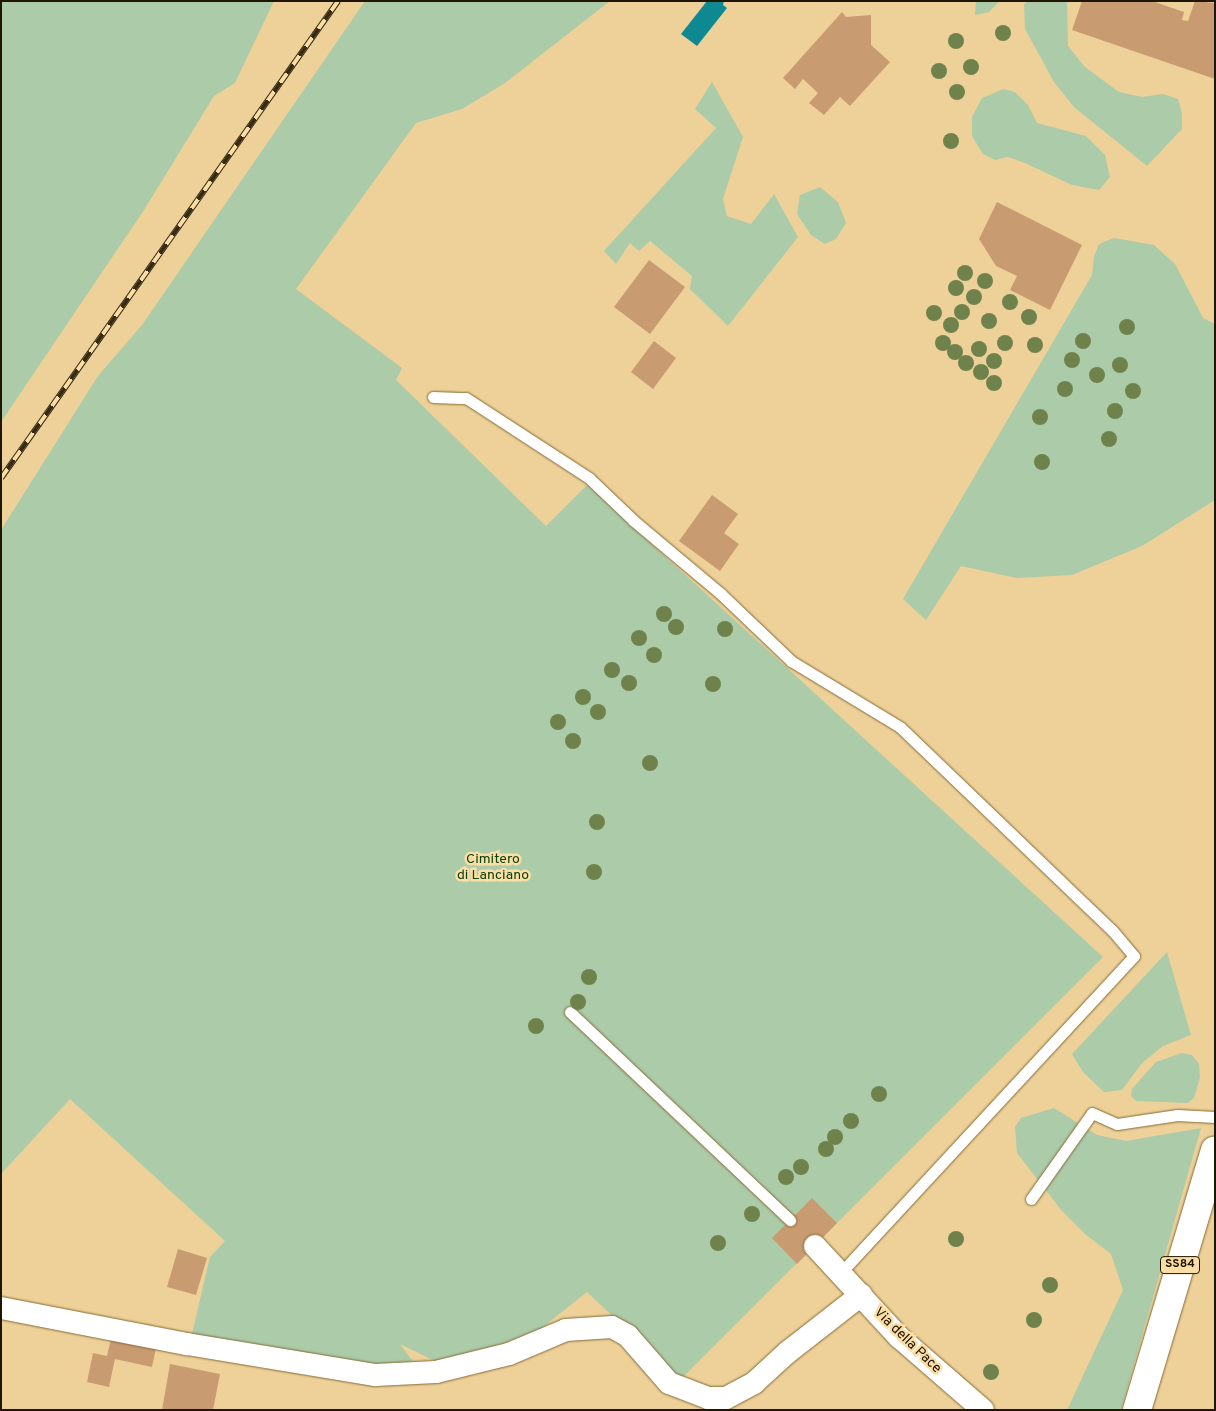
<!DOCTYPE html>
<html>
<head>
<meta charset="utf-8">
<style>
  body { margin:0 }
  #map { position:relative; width:1216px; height:1411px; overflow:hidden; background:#eed199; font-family:Overpass,sans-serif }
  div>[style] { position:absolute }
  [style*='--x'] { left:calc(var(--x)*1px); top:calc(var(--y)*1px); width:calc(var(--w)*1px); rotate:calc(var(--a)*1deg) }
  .green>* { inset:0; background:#abcba9 }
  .water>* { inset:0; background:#0e8891 }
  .building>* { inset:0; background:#c99b71 }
  .roads { filter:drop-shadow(0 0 1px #866b36) drop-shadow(0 0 1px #866b36) }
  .lane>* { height:11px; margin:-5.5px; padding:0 5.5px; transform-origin:5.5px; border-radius:5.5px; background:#fff }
  .street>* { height:22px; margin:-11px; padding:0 11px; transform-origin:11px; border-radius:11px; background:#fff }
  .primary>* { height:28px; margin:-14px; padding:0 14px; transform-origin:14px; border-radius:14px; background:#fff }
  .rail>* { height:5.5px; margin-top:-2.75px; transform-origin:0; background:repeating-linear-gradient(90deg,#fbdea5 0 11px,#362a12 0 22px); box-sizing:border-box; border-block:1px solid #362a12 }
  .trees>* { width:16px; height:16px; margin:-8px; border-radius:50%; background:#70824b }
  span { translate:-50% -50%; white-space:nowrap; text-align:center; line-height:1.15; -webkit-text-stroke:5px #fbdea5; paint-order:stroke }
  .shield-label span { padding:1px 4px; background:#fbdea5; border:1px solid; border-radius:4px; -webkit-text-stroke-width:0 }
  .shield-label { font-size:12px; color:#1f1501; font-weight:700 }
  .park-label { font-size:14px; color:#08410b }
  .street-label { font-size:14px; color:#1f1501 }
  .frame { position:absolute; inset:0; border:2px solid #1f1501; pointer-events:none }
</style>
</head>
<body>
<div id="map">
  <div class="green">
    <i style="clip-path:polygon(1px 1px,274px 1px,235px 83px,214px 96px,144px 210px,1px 422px)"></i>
    <i style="clip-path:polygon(365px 1px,610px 1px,505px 83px,462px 109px,416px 123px,296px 289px,402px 368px,396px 380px,546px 526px,587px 485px,1103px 957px,680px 1380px,587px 1292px,523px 1343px,439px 1363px,400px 1344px,420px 1371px,191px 1338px,210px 1257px,225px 1241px,70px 1099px,1px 1174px,1px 530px,98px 376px,142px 325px)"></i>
    <i style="clip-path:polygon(976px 1px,1000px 1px,989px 12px,975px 15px)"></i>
    <i style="clip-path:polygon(1027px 1px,1067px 1px,1068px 46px,1085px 67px,1119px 92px,1142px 97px,1163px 94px,1178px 99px,1182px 114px,1182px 129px,1147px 166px,1074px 107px,1054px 82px,1025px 29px,1024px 4px)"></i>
    <i style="clip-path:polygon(712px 82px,743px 137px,723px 199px,727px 216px,751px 224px,774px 194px,798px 237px,728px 326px,690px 289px,692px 276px,650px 241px,639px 251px,630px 243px,616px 264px,604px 251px,716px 128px,695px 109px)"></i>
    <i style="clip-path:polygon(1003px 89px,1015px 92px,1028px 105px,1037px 123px,1086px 136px,1105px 155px,1110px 177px,1099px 190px,1072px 185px,1025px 163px,1008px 157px,995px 160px,983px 154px,972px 136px,972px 117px,982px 98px)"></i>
    <i style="clip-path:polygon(820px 187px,838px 202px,846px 223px,836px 239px,825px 244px,811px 235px,797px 214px,800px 195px)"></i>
    <i style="clip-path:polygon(1114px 238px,1154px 245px,1175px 264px,1203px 318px,1215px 324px,1215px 500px,1142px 546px,1072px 575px,1017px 578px,961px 566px,926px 620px,903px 599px,1092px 275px,1094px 256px,1099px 244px)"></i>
    <i style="clip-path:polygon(1167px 952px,1191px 1035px,1163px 1046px,1142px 1063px,1122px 1090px,1104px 1092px,1083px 1072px,1072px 1054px)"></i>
    <i style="clip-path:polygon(1182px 1053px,1192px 1055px,1199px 1064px,1200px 1078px,1194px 1098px,1188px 1103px,1136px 1101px,1131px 1096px,1132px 1089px,1156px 1062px)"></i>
    <i style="clip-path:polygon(1054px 1108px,1097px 1135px,1126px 1141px,1201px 1128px,1121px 1410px,1067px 1410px,1123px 1290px,1111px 1254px,1085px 1234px,1062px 1211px,1017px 1153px,1015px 1127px,1021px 1118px)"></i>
  </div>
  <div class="water">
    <i style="clip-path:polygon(707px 1px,724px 1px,723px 5px,727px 8px,697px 46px,681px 34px)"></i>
  </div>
  <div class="building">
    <i style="clip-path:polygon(1082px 1px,1152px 1px,1184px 12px,1182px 20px,1188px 21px,1195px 1px,1215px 3px,1215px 79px,1072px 30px)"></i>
    <i style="clip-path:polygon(842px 12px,846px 17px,871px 15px,871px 45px,890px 62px,850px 106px,840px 97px,824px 115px,809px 103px,818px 93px,803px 79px,795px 89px,783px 78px)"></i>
    <i style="clip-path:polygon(997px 202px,1082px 245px,1050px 310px,1010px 290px,1017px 276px,996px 266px,979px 239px)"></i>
    <i style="clip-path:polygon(649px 260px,685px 287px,650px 334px,614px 307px)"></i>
    <i style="clip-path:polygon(654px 341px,676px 358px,653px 389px,631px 372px)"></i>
    <i style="clip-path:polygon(712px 495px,738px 514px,724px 533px,739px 544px,720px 571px,679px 541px)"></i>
    <i style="clip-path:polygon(812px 1198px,837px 1223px,797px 1264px,772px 1238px)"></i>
    <i style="clip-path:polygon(178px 1249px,207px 1258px,196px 1295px,167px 1287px)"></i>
    <i style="clip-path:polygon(111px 1339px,156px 1348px,152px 1367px,115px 1359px,109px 1387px,87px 1382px,93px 1353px,107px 1356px)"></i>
    <i style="clip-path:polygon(170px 1364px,220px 1374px,213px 1410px,162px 1410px)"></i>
  </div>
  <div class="roads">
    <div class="lane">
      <i style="--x:433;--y:397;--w:33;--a:2"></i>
      <i style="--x:466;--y:398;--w:147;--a:33"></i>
      <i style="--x:589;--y:478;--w:62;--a:43.7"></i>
      <i style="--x:634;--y:521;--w:114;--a:40"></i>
      <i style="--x:721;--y:594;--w:97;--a:43.7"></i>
      <i style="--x:791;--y:661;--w:127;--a:31.2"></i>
      <i style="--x:900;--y:727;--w:294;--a:43.8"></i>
      <i style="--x:1112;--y:930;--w:34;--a:50"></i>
      <i style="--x:1134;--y:956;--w:431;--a:132.8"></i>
      <i style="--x:570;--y:1012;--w:303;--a:43.4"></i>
      <i style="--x:1031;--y:1199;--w:105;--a:-54.7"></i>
      <i style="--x:1092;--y:1113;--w:27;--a:24"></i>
      <i style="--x:1117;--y:1124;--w:61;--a:-8.5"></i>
      <i style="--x:1177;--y:1115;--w:38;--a:3"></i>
    </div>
    <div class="street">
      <i style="--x:815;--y:1246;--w:124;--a:47.3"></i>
      <i style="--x:899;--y:1337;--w:111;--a:41"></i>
      <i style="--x:1;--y:1308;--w:189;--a:11"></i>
      <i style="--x:187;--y:1344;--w:191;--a:9.4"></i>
      <i style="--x:375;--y:1375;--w:61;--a:-2.8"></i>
      <i style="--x:436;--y:1372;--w:75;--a:-13.9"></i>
      <i style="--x:509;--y:1354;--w:62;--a:-22.8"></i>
      <i style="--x:566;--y:1330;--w:46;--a:-3.7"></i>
      <i style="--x:612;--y:1327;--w:18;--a:29"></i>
      <i style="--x:628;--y:1336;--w:62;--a:48.9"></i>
      <i style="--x:669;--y:1383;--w:42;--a:21"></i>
      <i style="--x:708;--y:1398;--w:18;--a:0"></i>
      <i style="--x:726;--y:1398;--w:32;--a:-28"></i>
      <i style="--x:754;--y:1383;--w:46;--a:-42.4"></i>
      <i style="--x:788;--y:1352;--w:93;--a:-38"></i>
    </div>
    <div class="primary">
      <i style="--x:1137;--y:1410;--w:271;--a:-73.3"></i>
    </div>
  </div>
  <div class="rail">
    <i style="--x:1;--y:478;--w:584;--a:-54.76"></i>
  </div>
  <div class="trees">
    <i style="left:1003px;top:33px"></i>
    <i style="left:956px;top:41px"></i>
    <i style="left:971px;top:67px"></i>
    <i style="left:939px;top:71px"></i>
    <i style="left:957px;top:92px"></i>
    <i style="left:951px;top:141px"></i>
    <i style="left:965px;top:273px"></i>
    <i style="left:985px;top:281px"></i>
    <i style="left:956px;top:288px"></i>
    <i style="left:974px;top:297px"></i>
    <i style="left:1010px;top:302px"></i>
    <i style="left:962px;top:312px"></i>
    <i style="left:934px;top:313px"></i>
    <i style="left:1029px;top:317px"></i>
    <i style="left:989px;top:321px"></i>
    <i style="left:951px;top:325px"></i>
    <i style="left:1127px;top:327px"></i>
    <i style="left:1083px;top:341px"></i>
    <i style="left:943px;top:343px"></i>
    <i style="left:1005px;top:343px"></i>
    <i style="left:1035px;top:345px"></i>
    <i style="left:979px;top:349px"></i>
    <i style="left:955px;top:352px"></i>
    <i style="left:1072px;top:360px"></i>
    <i style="left:994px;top:361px"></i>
    <i style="left:966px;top:363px"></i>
    <i style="left:1120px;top:365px"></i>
    <i style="left:981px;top:372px"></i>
    <i style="left:1097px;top:375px"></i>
    <i style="left:994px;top:383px"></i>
    <i style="left:1065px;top:389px"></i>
    <i style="left:1133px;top:391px"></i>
    <i style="left:1115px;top:411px"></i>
    <i style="left:1040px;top:417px"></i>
    <i style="left:1109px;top:439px"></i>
    <i style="left:1042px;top:462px"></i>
    <i style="left:664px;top:614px"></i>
    <i style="left:676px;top:627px"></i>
    <i style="left:725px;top:629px"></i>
    <i style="left:639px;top:638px"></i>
    <i style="left:654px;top:655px"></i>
    <i style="left:612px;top:670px"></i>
    <i style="left:629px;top:683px"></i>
    <i style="left:713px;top:684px"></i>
    <i style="left:583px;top:697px"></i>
    <i style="left:598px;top:712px"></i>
    <i style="left:558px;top:722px"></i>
    <i style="left:573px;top:741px"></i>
    <i style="left:650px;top:763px"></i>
    <i style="left:597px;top:822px"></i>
    <i style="left:594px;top:872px"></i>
    <i style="left:589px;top:977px"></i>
    <i style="left:578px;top:1002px"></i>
    <i style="left:536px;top:1026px"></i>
    <i style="left:879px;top:1094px"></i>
    <i style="left:851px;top:1121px"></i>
    <i style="left:835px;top:1137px"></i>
    <i style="left:826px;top:1149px"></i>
    <i style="left:801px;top:1167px"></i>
    <i style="left:786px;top:1177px"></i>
    <i style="left:752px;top:1214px"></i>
    <i style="left:956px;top:1239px"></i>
    <i style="left:718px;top:1243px"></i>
    <i style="left:1050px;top:1285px"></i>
    <i style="left:1034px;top:1320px"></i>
    <i style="left:991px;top:1372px"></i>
  </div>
  <div class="shield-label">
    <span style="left:1180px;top:1265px">SS84</span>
  </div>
  <div class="park-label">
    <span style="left:493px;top:868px">Cimitero<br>di Lanciano</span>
  </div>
  <div class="street-label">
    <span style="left:907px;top:1341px;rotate:44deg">Via della Pace</span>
  </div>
  <div class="frame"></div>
</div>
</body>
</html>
